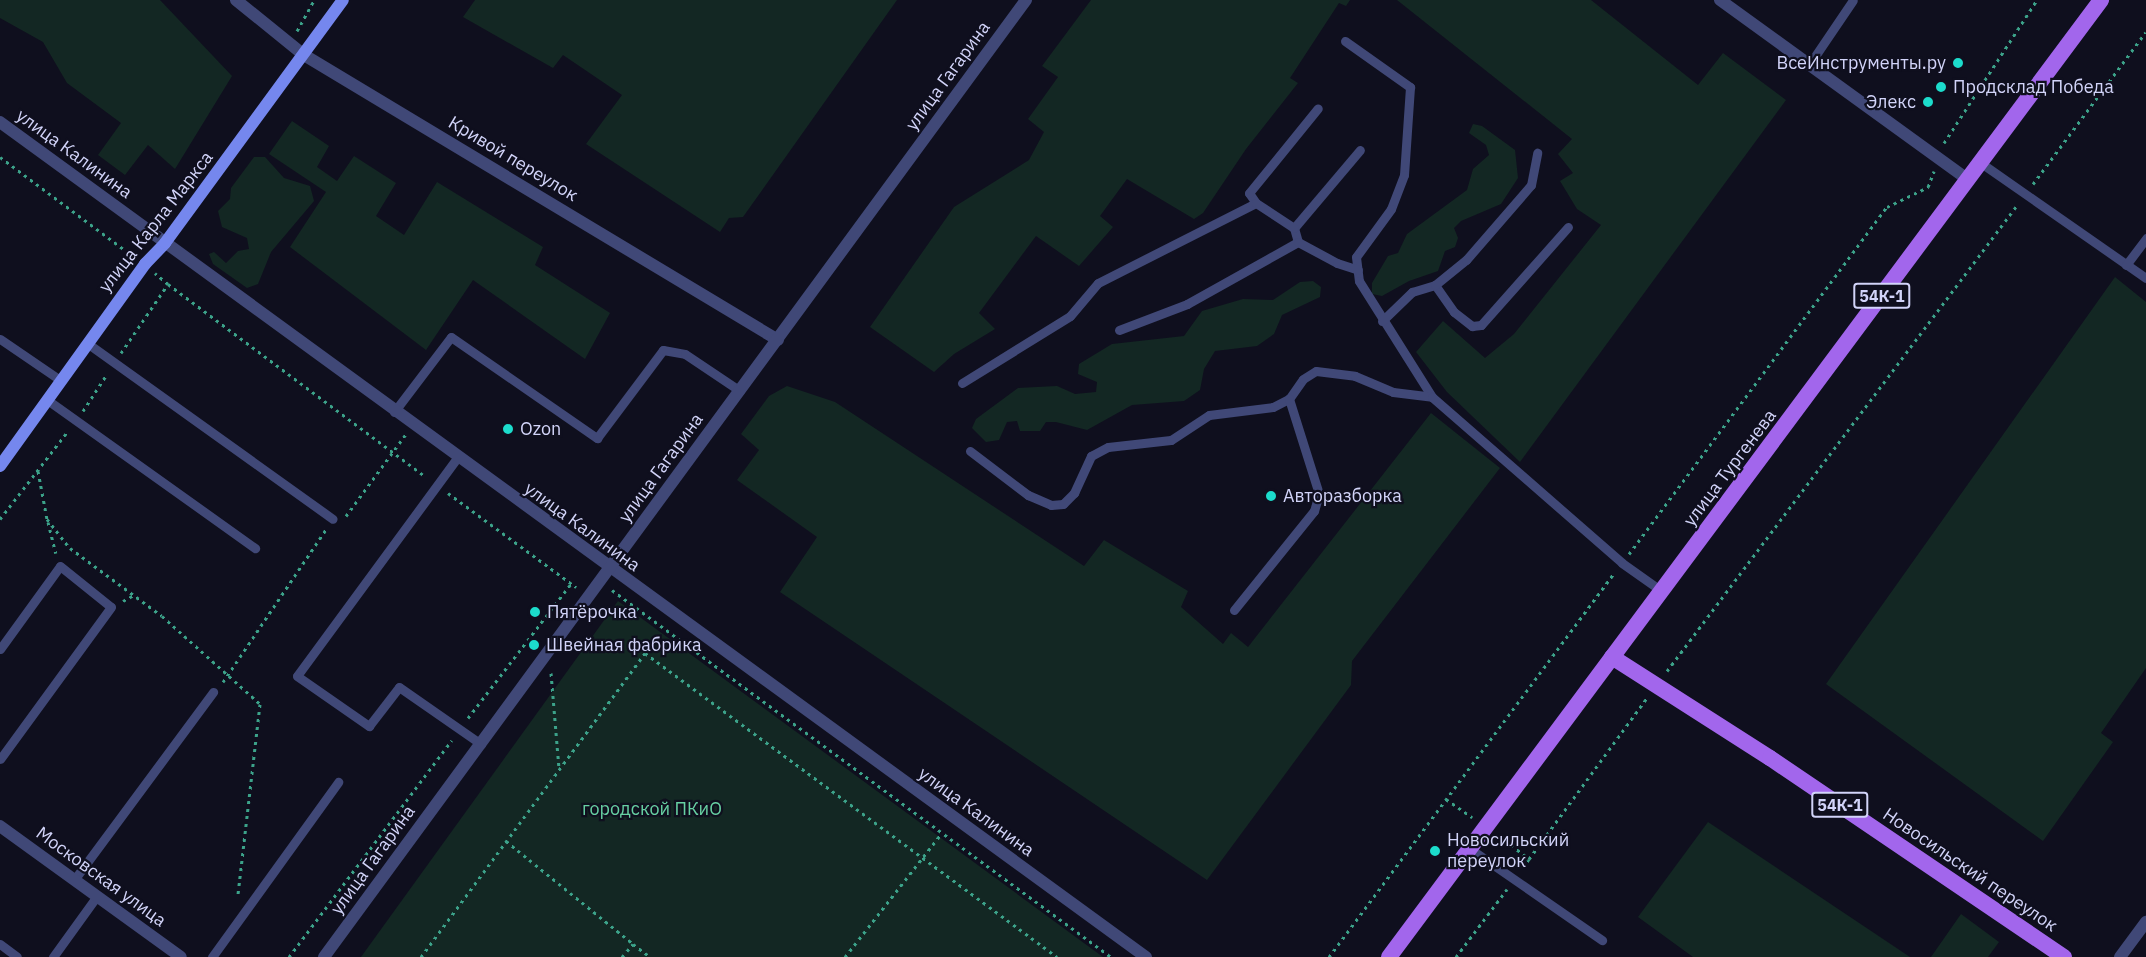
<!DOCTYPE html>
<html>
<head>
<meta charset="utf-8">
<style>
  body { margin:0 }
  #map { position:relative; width:2146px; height:957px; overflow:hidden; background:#0f0f1e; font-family:"IBM Plex Sans",sans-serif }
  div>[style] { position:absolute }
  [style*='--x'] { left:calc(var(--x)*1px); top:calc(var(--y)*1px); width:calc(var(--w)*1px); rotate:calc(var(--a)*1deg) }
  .green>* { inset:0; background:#132723 }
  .path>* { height:3px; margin-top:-1.5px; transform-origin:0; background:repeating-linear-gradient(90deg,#3ca38a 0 3px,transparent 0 7.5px) }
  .service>* { height:9px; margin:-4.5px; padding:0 4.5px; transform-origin:4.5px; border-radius:4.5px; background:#404877 }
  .minor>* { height:12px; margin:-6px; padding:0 6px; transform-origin:6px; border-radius:6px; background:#404877 }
  .tertiary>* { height:12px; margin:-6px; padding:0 6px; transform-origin:6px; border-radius:6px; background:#404877 }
  .secondary>* { height:12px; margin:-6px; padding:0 6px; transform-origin:6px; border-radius:6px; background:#7587ee }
  .primary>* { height:16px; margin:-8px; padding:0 8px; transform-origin:8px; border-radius:8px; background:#a266ec }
  .dots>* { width:16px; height:16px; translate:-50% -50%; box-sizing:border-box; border:3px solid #0f0f1e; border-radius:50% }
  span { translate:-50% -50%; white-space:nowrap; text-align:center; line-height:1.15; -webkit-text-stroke:4.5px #0f0f1e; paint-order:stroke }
  .shield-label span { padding:2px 4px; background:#0f0f1e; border:2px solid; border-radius:4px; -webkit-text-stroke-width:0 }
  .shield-label { font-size:16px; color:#d2d4f9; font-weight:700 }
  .poi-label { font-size:18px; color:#d2d4f9 }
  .right { translate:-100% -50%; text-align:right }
  .left { translate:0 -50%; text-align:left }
  .street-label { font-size:18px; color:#d2d4f9 }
  .park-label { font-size:18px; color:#67d0a3 }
</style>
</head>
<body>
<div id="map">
  <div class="green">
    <i style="clip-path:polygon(0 0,160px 0,232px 76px,175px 169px,148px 145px,125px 175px,98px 155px,121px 123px,67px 83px,43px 42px,0 18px)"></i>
    <i style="clip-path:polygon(475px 0,897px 0,743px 217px,729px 218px,720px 232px,586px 144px,622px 95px,563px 55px,553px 68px,463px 17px)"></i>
    <i style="clip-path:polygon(1091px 0,1350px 0,1346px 6px,1339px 3px,1290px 78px,1298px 83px,1246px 149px,1203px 213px,1194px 219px,1127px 179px,1100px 216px,1113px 227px,1079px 266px,1036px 236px,979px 313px,995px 329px,954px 354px,934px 372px,870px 327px,954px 207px,1029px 160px,1044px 132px,1028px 119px,1058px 77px,1042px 66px)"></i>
    <i style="clip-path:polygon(1397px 0,1591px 0,1698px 85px,1723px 53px,1786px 100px,1520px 462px,1447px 392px,1416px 352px,1443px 321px,1485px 358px,1514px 334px,1601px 225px,1577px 209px,1560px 181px,1573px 173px,1558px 154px,1572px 139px)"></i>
    <i style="clip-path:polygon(292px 121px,329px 146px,317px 167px,337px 181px,354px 156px,396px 183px,376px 216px,404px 235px,437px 182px,543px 247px,535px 265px,610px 313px,585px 359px,473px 280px,426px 350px,290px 247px,326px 192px,269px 154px)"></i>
    <i style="clip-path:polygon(1473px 124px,1482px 126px,1515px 150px,1518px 178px,1501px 204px,1461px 221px,1454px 228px,1458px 238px,1455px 247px,1445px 251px,1438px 271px,1409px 281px,1382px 296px,1372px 294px,1372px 283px,1388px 256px,1398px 253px,1407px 234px,1467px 190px,1473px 169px,1489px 155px,1486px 145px,1469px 133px)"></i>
    <i style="clip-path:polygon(254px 157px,265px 157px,284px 178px,310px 186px,314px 201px,271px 252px,258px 284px,247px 288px,213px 264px,209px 254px,214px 252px,226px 263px,238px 251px,249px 249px,247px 238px,222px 227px,218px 211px,230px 199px,231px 188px)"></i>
    <i style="clip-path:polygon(2115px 277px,2146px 302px,2146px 668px,2101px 733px,2113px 742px,2043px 841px,1826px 684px)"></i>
    <i style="clip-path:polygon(1313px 281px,1321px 287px,1320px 297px,1282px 315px,1274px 334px,1257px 346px,1215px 351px,1204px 369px,1200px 390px,1184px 401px,1132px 405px,1087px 430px,1056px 422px,1046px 422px,1040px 431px,1020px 431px,1017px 421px,1007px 422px,999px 440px,986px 442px,972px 428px,976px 419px,1018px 388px,1057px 386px,1075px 394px,1096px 392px,1097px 382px,1078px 374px,1079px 364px,1112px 344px,1184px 336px,1202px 311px,1243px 299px,1273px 300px,1300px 282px)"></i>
    <i style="clip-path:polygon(787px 386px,835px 402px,1084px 566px,1104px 540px,1188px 591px,1181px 607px,1223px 644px,1231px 633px,1248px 647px,1431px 413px,1500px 468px,1352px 661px,1351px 685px,1207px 880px,780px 592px,817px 537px,737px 480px,759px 450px,741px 434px,769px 396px)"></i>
    <i style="clip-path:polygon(618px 601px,1103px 957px,361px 957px)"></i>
    <i style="clip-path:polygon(1708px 822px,1910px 957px,1693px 957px,1638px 917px)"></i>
    <i style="clip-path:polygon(1961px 914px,1999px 942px,1988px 957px,1931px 957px)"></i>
  </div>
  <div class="path">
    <i style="--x:297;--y:31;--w:35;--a:-61"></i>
    <i style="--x:1944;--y:143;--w:171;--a:-57"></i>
    <i style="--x:0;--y:157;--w:166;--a:36.7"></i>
    <i style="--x:2033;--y:184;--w:189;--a:-53.4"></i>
    <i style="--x:168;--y:284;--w:322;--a:36.8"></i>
    <i style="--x:121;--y:353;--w:83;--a:-55.7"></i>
    <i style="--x:168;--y:284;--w:17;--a:-140"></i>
    <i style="--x:83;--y:411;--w:44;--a:-57"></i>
    <i style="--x:38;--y:471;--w:49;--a:79.4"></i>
    <i style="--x:47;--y:519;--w:37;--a:52"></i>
    <i style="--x:70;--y:548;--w:114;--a:36.5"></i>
    <i style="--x:162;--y:616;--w:132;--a:41.9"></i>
    <i style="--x:260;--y:704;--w:192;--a:96.6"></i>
    <i style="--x:448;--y:493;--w:159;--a:36.3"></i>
    <i style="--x:346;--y:516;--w:102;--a:-53.8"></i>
    <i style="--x:0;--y:519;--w:111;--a:-52.3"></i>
    <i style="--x:48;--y:522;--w:32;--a:76"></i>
    <i style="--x:1629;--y:554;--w:432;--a:-53.4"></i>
    <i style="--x:1887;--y:207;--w:46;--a:-26"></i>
    <i style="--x:1928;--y:187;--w:17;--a:-69"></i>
    <i style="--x:612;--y:590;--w:619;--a:36.33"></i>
    <i style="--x:123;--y:601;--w:13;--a:-29"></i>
    <i style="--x:1667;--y:671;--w:584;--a:-53.07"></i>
    <i style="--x:551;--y:673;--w:95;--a:85.2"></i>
    <i style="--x:223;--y:682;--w:186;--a:-56"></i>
    <i style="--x:468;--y:718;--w:169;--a:-52.5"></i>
    <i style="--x:1446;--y:799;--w:32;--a:35"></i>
    <i style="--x:1499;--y:836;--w:38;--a:37"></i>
    <i style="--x:1529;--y:859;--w:12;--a:125"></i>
    <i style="--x:506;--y:841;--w:164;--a:39"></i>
    <i style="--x:1529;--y:859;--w:200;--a:-53.8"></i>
    <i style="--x:289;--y:957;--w:271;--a:-53.1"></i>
    <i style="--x:421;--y:957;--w:378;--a:-53.6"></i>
    <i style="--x:645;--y:653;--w:512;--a:36.42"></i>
    <i style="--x:622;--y:957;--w:17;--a:-50"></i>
    <i style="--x:633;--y:944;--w:21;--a:37"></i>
    <i style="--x:845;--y:957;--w:157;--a:-52"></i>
    <i style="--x:1329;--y:957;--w:478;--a:-53.4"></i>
    <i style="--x:1456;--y:957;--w:85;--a:-53.1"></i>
  </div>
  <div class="service">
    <i style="--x:1345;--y:41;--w:80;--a:35.3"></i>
    <i style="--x:1410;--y:87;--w:88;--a:93.9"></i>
    <i style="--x:1404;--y:175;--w:36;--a:111"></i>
    <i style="--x:1391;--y:209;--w:59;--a:126.1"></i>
    <i style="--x:1356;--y:257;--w:24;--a:83"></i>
    <i style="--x:1359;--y:281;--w:137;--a:57.8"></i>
    <i style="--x:1809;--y:65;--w:78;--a:-55.9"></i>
    <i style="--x:1981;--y:163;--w:201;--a:34.9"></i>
    <i style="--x:1256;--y:203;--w:12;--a:-125"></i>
    <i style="--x:1249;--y:193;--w:109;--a:-50.9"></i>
    <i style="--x:1298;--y:242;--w:15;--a:-106"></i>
    <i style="--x:1294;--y:228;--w:102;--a:-49.8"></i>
    <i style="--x:2126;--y:265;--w:34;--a:-53"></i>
    <i style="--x:1435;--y:285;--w:33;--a:55"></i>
    <i style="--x:1454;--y:312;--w:23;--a:38"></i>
    <i style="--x:1472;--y:326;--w:9;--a:-6"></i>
    <i style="--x:1481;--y:325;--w:131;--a:-48.4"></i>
    <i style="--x:1382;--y:321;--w:42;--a:-44"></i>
    <i style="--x:1412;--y:292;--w:24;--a:-17"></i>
    <i style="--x:1435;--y:285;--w:40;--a:-39"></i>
    <i style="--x:1466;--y:260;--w:99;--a:-49.1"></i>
    <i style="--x:1531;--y:185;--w:33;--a:-79"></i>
    <i style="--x:1119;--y:330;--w:73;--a:-20.9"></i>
    <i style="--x:1187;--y:304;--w:127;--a:-29.2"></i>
    <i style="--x:1298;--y:242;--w:44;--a:28.3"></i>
    <i style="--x:1337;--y:263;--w:22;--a:18"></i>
    <i style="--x:0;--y:339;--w:73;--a:34.3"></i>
    <i style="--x:87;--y:343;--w:302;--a:35.6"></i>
    <i style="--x:962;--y:383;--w:127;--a:-31.8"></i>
    <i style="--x:1070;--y:316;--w:43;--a:-49.7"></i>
    <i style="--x:1098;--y:283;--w:177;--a:-26.9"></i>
    <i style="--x:1256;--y:203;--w:45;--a:33.3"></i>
    <i style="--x:46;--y:399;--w:257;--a:35.5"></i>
    <i style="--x:394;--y:412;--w:94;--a:-52.8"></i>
    <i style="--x:451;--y:337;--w:178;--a:34.7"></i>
    <i style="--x:597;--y:438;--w:110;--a:-53.1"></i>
    <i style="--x:663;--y:350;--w:22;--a:10"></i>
    <i style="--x:685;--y:354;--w:66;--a:33.9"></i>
    <i style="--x:970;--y:451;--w:73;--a:37.2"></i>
    <i style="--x:1028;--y:495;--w:25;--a:23"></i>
    <i style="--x:1051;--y:505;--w:12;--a:-5"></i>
    <i style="--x:1063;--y:504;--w:16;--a:-45"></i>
    <i style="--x:1074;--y:493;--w:41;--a:-65.3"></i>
    <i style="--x:1091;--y:456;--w:19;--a:-28"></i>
    <i style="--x:1108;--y:447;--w:63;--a:-6.3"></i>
    <i style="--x:1171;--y:440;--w:45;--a:-33.3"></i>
    <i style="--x:1209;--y:415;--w:64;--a:-7.1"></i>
    <i style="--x:1273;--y:407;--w:18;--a:-27"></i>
    <i style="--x:1289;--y:399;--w:24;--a:-55"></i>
    <i style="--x:1303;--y:379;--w:15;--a:-32"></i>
    <i style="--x:1316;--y:371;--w:39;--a:7"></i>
    <i style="--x:1355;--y:376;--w:41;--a:22.8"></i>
    <i style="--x:1393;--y:392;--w:39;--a:7"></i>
    <i style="--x:1432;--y:397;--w:252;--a:41.1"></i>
    <i style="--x:1622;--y:563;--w:50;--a:35.3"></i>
    <i style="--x:457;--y:458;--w:270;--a:126.3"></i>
    <i style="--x:297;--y:676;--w:88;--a:34.8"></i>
    <i style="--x:369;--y:726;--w:49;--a:-52.4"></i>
    <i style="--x:399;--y:687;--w:100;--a:34.8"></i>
    <i style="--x:1234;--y:610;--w:127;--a:-51.1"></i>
    <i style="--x:1314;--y:511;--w:18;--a:-74"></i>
    <i style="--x:1319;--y:494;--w:100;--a:-107.5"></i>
    <i style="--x:0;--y:649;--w:102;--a:-54.1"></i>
    <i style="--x:60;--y:566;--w:65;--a:38.8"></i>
    <i style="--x:111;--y:607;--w:188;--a:126.1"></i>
    <i style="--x:1469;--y:848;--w:162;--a:34.7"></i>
    <i style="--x:74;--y:880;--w:234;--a:-53.5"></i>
    <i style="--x:0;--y:944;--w:21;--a:37"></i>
    <i style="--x:53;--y:957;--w:75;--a:-54.2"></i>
    <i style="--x:212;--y:957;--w:216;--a:-54.2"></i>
  </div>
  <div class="minor">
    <i style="--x:236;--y:0;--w:87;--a:39"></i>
    <i style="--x:304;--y:55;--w:553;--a:31.02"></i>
    <i style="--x:0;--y:122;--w:1418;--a:36.08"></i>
    <i style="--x:0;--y:826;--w:223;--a:35.9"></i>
    <i style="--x:2120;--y:957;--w:44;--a:-53.4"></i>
  </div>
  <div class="tertiary">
    <i style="--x:1720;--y:0;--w:307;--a:35.9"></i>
    <i style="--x:324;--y:957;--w:1187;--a:-53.74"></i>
  </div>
  <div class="secondary">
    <i style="--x:0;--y:466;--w:249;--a:-54.3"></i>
    <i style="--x:145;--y:264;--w:29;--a:-46"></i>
    <i style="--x:165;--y:243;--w:301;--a:-53.8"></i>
  </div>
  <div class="primary">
    <i style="--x:1612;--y:657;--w:188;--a:32.6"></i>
    <i style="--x:1770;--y:758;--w:355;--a:34.1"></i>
    <i style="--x:1389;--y:957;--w:1193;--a:-53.35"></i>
  </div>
  <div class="dots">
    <i style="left:1958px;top:63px;background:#1cdccc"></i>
    <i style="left:1941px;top:87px;background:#1cdccc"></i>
    <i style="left:1928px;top:102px;background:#1cdccc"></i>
    <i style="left:508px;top:429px;background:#1cdccc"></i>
    <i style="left:1271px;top:496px;background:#1cdccc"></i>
    <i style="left:535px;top:612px;background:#1cdccc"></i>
    <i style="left:534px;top:645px;background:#1cdccc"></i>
    <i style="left:1435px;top:851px;background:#1cdccc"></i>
  </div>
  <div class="shield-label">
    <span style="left:1882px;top:296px">54К-1</span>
    <span style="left:1840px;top:805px">54К-1</span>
  </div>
  <div class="poi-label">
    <span class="right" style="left:1946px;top:63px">ВсеИнструменты.ру</span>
    <span class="left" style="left:1953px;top:87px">Продсклад Победа</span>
    <span class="right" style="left:1916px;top:102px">Элекс</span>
    <span class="left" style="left:520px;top:429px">Ozon</span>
    <span class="left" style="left:1283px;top:496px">Авторазборка</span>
    <span class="left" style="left:547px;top:612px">Пятёрочка</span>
    <span class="left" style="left:546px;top:645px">Швейная фабрика</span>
    <span class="left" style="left:1447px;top:851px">Новосильский<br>переулок</span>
  </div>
  <div class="street-label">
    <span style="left:948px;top:76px;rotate:-54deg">улица Гагарина</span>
    <span style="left:74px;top:154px;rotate:36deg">улица Калинина</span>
    <span style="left:513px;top:159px;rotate:31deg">Кривой переулок</span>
    <span style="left:156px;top:222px;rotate:-52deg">улица Карла Маркса</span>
    <span style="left:661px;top:468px;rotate:-54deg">улица Гагарина</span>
    <span style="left:1730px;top:468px;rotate:-53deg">улица Тургенева</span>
    <span style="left:582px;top:527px;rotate:36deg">улица Калинина</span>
    <span style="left:976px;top:812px;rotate:36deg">улица Калинина</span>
    <span style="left:373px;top:860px;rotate:-54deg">улица Гагарина</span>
    <span style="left:1970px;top:870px;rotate:34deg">Новосильский переулок</span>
    <span style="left:101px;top:877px;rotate:36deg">Московская улица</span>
  </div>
  <div class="park-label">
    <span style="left:652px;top:809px">городской ПКиО</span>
  </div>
</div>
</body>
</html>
